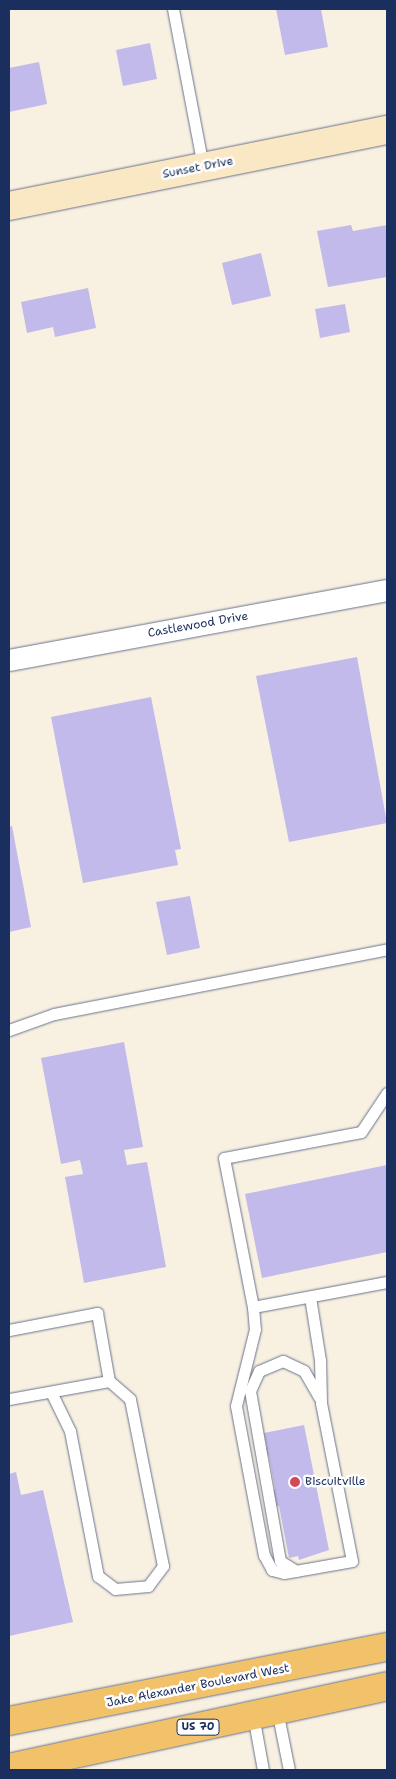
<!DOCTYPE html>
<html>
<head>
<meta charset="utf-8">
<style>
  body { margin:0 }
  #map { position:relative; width:396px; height:1779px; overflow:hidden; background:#f8f0e1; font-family:"Shantell Sans",sans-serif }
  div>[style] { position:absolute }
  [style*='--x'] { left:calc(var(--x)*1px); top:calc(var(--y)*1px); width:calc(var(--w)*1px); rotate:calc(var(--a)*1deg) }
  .building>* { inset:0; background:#c2baeb }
  .roads { filter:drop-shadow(0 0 1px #68738c) drop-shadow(0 0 1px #68738c) }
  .lane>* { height:11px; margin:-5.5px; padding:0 5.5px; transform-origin:5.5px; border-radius:5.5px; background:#fff }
  .street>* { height:21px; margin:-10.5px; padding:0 10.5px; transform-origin:10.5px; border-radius:10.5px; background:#fff }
  .secondary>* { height:28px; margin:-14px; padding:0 14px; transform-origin:14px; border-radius:14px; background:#fae7c3 }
  .highway>* { height:28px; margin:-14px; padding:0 14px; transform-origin:14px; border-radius:14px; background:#f2c26a }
  .dots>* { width:14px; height:14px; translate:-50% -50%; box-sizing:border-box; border:2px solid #fff; border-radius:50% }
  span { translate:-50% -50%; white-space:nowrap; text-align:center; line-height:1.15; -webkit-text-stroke:5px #fff; paint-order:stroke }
  .shield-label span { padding:1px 4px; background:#fff; border:1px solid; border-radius:4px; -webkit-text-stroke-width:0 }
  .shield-label { font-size:11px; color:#1b2f5e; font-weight:700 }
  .street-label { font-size:12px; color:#1b2f5e }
  .poi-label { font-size:12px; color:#1b2f5e }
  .left { translate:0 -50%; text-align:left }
  .frame { position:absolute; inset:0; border:10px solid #1b2f5e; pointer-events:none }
</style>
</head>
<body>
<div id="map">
  <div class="building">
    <i style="clip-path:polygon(276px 9px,321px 9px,328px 47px,285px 55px)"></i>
    <i style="clip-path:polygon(150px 43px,157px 79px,123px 86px,116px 50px)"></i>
    <i style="clip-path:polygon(39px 62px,47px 104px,9px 112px,9px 68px)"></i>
    <i style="clip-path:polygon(351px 225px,353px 231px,387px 225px,387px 277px,328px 287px,317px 231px)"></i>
    <i style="clip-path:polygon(261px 253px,271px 296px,232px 305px,222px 263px)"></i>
    <i style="clip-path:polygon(88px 288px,96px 328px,55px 337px,53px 327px,27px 333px,21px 302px)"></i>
    <i style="clip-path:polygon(345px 304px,350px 332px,320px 338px,315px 309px)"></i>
    <i style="clip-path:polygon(357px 657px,387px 823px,289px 842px,256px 676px)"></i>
    <i style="clip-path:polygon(151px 697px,181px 849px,175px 850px,178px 865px,83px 883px,51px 717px)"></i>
    <i style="clip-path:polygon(12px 826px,31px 927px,9px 932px,9px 827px)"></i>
    <i style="clip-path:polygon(190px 896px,200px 948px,167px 955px,156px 902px)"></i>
    <i style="clip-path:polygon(124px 1042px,143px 1147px,124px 1150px,127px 1165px,147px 1162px,166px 1267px,84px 1283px,65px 1177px,83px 1174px,80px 1160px,61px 1164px,41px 1058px)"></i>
    <i style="clip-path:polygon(387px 1165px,387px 1252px,262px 1278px,245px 1194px)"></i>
    <i style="clip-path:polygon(304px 1425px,329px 1550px,299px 1560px,298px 1556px,289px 1558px,279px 1506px,274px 1507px,270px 1490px,275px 1489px,269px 1456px,263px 1448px,267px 1448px,264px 1433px)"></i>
    <i style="clip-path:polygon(16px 1472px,21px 1495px,43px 1490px,73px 1622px,9px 1636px,9px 1474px)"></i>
  </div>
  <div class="roads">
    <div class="lane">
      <i style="--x:173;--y:9;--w:161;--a:79.2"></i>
      <i style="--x:9;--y:1030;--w:48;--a:-19.6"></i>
      <i style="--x:54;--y:1014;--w:339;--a:-11"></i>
      <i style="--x:387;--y:1093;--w:47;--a:123.7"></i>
      <i style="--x:361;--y:1132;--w:139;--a:169.3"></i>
      <i style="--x:224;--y:1158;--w:152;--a:79"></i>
      <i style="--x:253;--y:1307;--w:136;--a:-10.6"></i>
      <i style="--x:253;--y:1307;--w:22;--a:85"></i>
      <i style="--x:255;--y:1329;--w:79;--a:103.9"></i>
      <i style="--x:236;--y:1406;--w:152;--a:79.4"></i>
      <i style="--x:264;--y:1555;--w:17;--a:62"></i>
      <i style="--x:272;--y:1570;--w:12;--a:14"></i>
      <i style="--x:284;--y:1573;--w:69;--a:-10"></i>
      <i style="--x:352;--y:1561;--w:161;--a:-101.1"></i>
      <i style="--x:321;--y:1403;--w:43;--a:-91.3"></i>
      <i style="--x:320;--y:1360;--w:64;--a:-99"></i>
      <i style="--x:9;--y:1330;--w:90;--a:-10.9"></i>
      <i style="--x:97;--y:1313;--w:69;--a:80"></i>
      <i style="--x:109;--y:1381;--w:102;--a:169.8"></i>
      <i style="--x:51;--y:1392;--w:43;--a:64"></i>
      <i style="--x:70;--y:1431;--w:148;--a:79.1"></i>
      <i style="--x:98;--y:1576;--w:21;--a:37"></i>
      <i style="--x:115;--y:1589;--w:33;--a:-5"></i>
      <i style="--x:148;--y:1586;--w:25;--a:-53"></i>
      <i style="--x:163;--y:1566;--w:170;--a:-101.2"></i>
      <i style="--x:130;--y:1399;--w:28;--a:-139"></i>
      <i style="--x:296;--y:1571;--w:19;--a:-148"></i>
      <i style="--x:280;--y:1561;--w:173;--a:-100"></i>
      <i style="--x:250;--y:1391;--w:22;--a:-66"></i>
      <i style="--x:259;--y:1371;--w:26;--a:-23"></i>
      <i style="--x:283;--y:1361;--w:23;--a:25"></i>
      <i style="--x:304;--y:1371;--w:30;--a:60"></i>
      <i style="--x:277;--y:1710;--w:61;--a:78.7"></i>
      <i style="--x:253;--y:1715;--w:56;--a:79.7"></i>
    </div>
    <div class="street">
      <i style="--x:9;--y:660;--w:384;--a:-10.5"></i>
    </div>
    <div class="secondary">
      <i style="--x:9;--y:206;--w:386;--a:-11.4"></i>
    </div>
    <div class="highway">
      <i style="--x:9;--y:1721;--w:385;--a:-11.1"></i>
      <i style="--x:9;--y:1768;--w:387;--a:-12.2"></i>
    </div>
  </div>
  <div class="dots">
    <i style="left:295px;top:1482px;background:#d1495b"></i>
  </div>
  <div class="shield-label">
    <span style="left:198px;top:1727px">US 70</span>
  </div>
  <div class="street-label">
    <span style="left:198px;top:168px;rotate:-11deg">Sunset Drive</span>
    <span style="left:198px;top:625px;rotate:-10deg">Castlewood Drive</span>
    <span style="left:198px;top:1686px;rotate:-11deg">Jake Alexander Boulevard West</span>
  </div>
  <div class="poi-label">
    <span class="left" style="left:305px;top:1482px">Biscuitville</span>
  </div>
  <div class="frame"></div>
</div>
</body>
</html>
